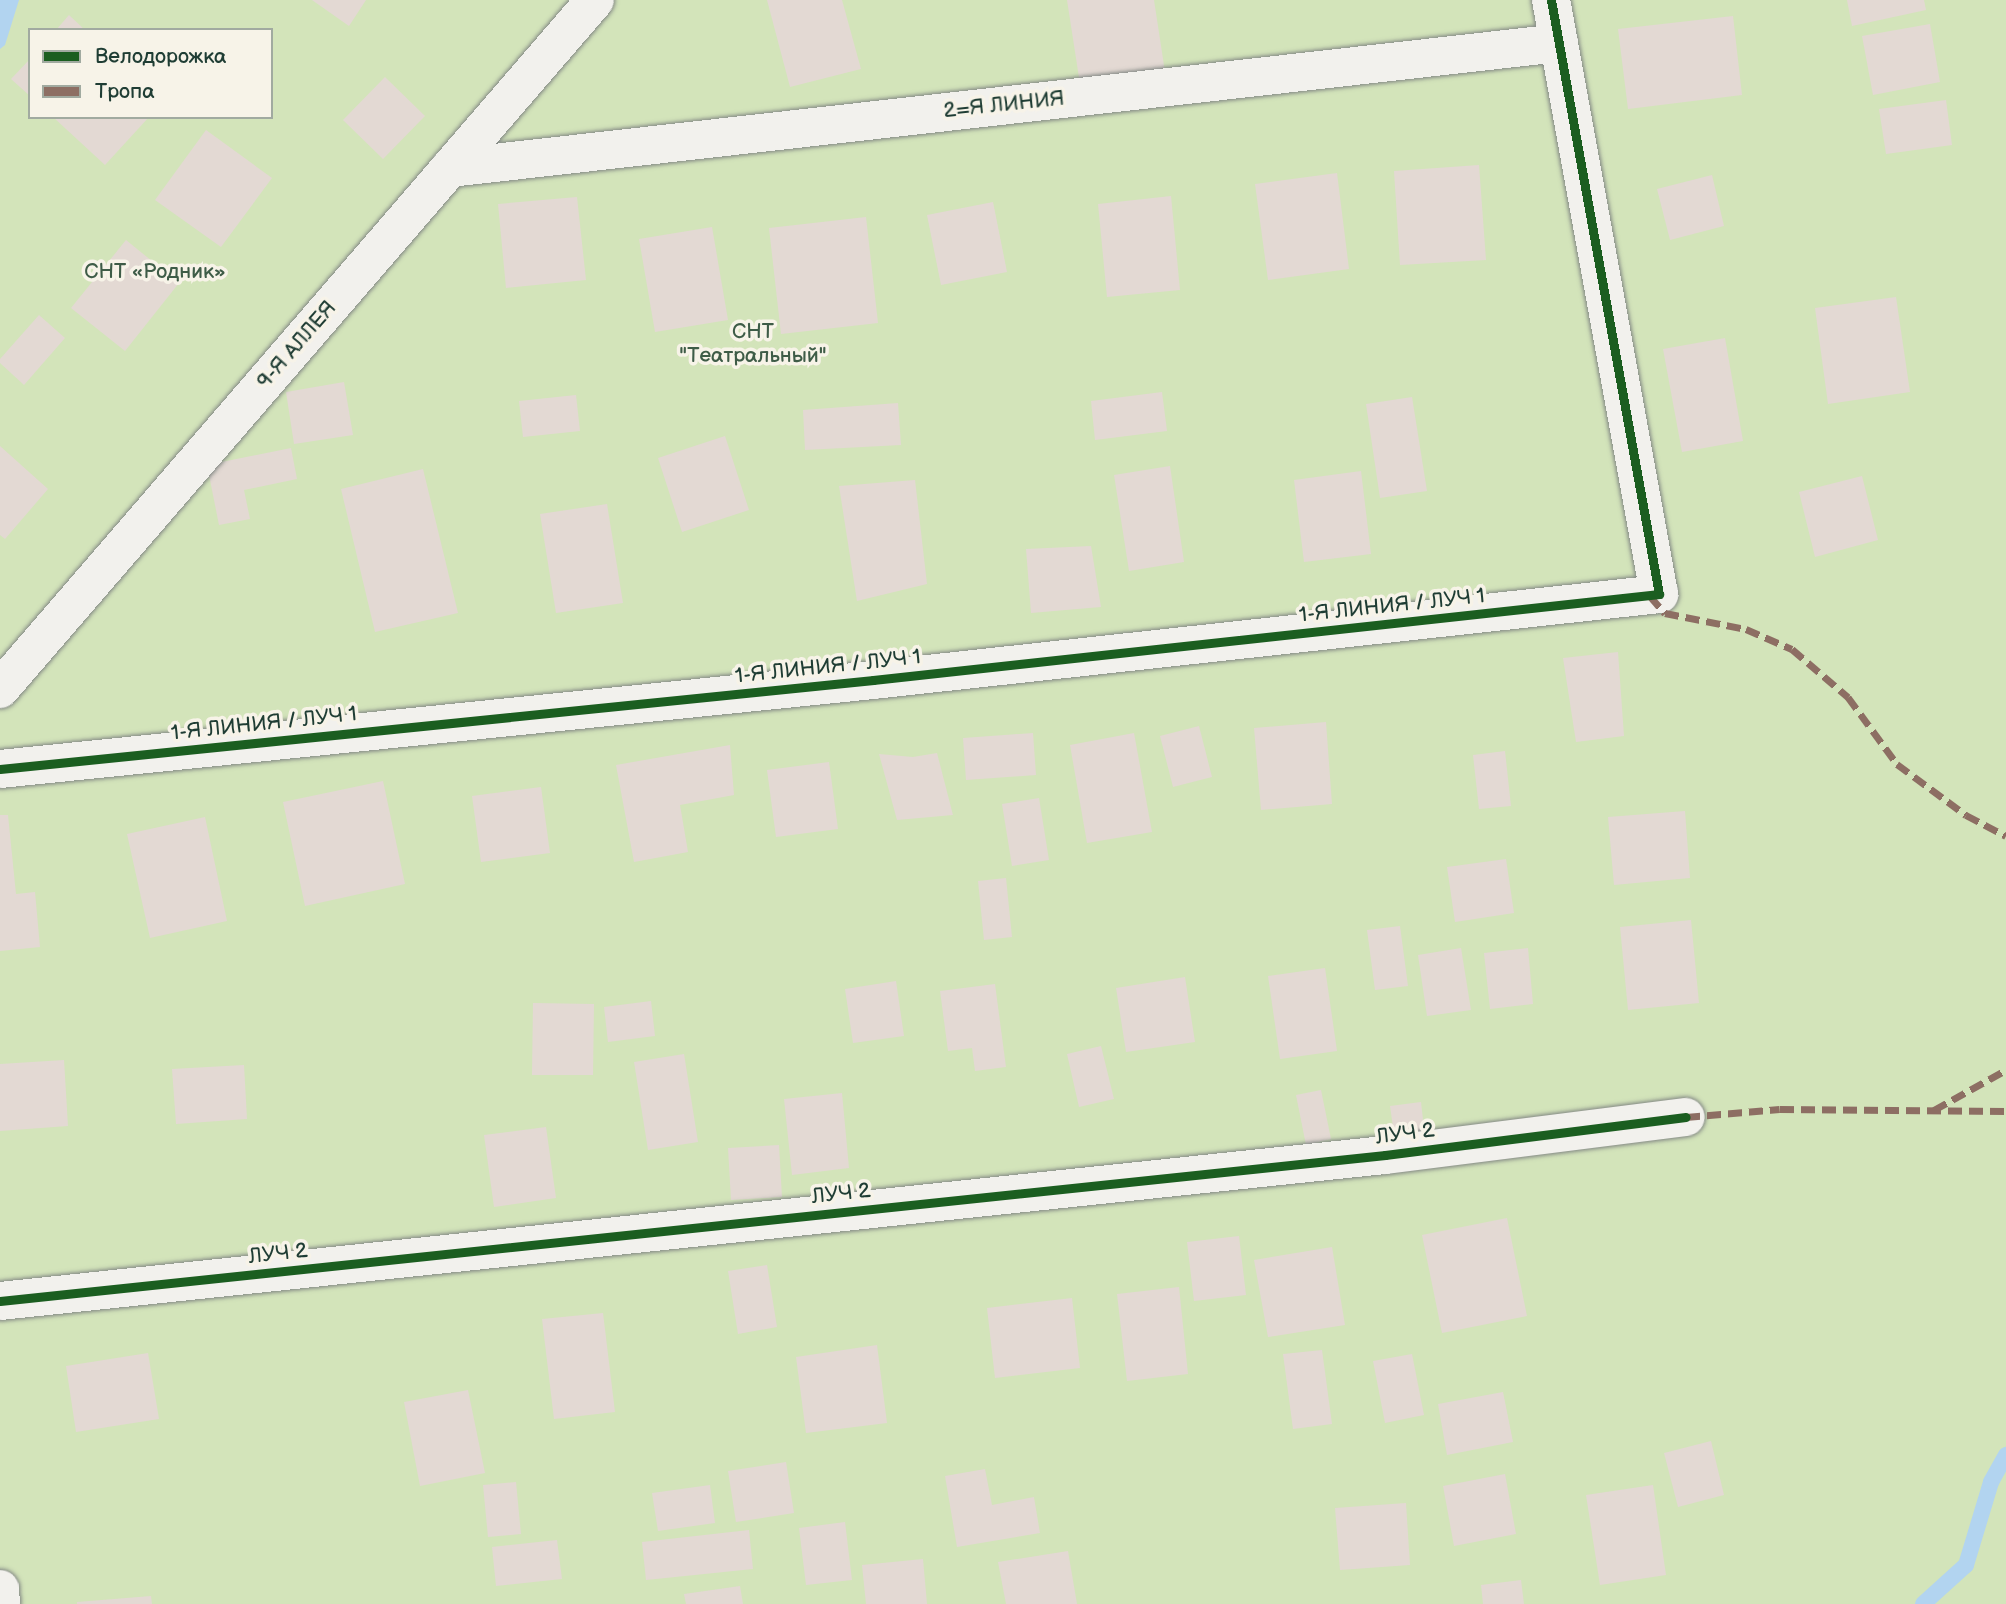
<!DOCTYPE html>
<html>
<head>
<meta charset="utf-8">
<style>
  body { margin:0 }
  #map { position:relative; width:2006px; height:1604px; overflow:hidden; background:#f4f2ec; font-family:"Balsamiq Sans",sans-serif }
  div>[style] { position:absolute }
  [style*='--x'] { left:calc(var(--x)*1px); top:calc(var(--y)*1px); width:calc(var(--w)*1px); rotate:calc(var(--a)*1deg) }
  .green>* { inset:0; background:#d3e4ba }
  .water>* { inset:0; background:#b2d4f0 }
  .stream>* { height:16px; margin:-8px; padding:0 8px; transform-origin:8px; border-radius:8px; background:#b2d4f0 }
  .building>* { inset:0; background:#e3d9d3 }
  .roads { filter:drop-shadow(0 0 2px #848985) drop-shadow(0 0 2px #848985) }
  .street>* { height:38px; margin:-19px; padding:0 19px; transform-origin:19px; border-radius:19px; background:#f2f1ed }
  .quiet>* { height:7px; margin-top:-3.5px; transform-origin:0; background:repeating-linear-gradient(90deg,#8d6e63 0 14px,transparent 0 21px) }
  .cycleway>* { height:9px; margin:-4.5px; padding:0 4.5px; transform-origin:4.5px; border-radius:4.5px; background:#1b5e20 }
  span { translate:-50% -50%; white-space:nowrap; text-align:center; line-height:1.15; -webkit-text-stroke:7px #f7f3e8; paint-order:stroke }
  .street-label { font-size:21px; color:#1f3d34 }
  .park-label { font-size:21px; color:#3e5c47 }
  .legend { position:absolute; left:28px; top:28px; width:245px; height:91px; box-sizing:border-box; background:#f7f3e8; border:2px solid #a1aaa0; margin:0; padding:9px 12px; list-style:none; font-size:21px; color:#1f3d34 }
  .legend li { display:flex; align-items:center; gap:14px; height:35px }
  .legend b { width:35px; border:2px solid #a1aaa0 }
</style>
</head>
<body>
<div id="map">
  <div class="green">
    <i style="clip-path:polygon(evenodd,0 0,2006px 0,2006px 1604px,0 1604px,0 0,30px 30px,271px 30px,271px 117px,30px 117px,30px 30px)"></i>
  </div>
  <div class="water">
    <i style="clip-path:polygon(0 0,19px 0,5px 45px,0 49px)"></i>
  </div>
  <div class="stream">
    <i style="--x:1923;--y:1604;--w:58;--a:-42.2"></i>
    <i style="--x:1966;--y:1565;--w:87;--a:-73.2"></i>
    <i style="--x:1991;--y:1482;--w:31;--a:-61"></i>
  </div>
  <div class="building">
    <i style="clip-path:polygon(312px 0,366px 0,349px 26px)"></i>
    <i style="clip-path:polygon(767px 0,842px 0,861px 69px,790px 87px)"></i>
    <i style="clip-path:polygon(1067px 0,1154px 0,1165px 72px,1080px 84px)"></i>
    <i style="clip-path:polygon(1847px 0,1924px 0,1926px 10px,1852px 26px)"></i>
    <i style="clip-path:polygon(69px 15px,85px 30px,56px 30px)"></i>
    <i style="clip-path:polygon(1733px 16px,1742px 95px,1628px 109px,1618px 29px)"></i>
    <i style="clip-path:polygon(1930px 24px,1940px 82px,1873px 95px,1862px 36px)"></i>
    <i style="clip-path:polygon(30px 59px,30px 96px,11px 79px)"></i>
    <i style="clip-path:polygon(385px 77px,425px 116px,383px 159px,343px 120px)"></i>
    <i style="clip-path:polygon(1946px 100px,1952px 145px,1886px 154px,1879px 109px)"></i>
    <i style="clip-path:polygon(53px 117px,149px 117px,105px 165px)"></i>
    <i style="clip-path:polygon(206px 130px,272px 178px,221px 247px,155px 200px)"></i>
    <i style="clip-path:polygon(1479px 165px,1486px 260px,1400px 265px,1394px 171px)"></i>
    <i style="clip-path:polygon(1337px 173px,1349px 269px,1268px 280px,1255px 184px)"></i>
    <i style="clip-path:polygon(1712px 175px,1724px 226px,1670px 240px,1657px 189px)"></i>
    <i style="clip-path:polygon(1171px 196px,1180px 290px,1107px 297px,1098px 204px)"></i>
    <i style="clip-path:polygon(577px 197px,586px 280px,506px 288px,498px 204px)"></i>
    <i style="clip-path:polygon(993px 202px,1007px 272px,941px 285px,927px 215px)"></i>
    <i style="clip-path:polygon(866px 217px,878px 323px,781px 334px,769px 228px)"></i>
    <i style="clip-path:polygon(712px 227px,728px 320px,655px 332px,639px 239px)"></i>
    <i style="clip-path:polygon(126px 240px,179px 283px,125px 351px,71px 308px)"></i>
    <i style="clip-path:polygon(1896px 297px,1910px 392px,1828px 404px,1815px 308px)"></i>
    <i style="clip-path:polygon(39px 315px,65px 338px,24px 385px,0 363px,0 359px)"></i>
    <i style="clip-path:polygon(1725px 338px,1743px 441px,1682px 452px,1663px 349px)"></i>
    <i style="clip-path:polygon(344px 382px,353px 435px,294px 444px,286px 392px)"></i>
    <i style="clip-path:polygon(1162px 392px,1167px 431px,1095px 440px,1091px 401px)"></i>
    <i style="clip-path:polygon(576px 395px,580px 431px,523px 437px,519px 401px)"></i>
    <i style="clip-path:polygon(1412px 397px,1427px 491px,1380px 498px,1366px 404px)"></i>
    <i style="clip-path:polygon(898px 403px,901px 445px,805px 450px,803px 410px)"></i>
    <i style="clip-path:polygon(725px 436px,749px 510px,682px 532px,658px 458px)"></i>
    <i style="clip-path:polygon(0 446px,48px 489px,5px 539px,0 535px)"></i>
    <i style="clip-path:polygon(291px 448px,297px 479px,244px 490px,250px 519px,219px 525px,207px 465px)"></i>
    <i style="clip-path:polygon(1170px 466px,1184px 562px,1129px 571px,1114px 475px)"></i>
    <i style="clip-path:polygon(423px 469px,458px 613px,375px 632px,341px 489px)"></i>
    <i style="clip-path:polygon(1361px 471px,1371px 554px,1304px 562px,1294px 480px)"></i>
    <i style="clip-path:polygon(1862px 476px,1878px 540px,1815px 557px,1799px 492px)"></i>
    <i style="clip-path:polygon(915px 480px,927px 584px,857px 601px,839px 486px)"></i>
    <i style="clip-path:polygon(607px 504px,623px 603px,556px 613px,540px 514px)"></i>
    <i style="clip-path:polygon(1091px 546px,1101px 607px,1031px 613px,1026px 549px)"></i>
    <i style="clip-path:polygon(1618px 652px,1624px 736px,1576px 742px,1563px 658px)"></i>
    <i style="clip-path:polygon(1326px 722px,1332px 804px,1261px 810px,1254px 728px)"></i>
    <i style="clip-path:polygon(1199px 726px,1212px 777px,1173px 787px,1160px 736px)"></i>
    <i style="clip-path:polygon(1033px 733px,1036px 775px,966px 780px,963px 738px)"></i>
    <i style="clip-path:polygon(1134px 733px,1152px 832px,1087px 843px,1070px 745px)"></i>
    <i style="clip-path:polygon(730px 745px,734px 795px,680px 805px,688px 852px,634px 862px,616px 765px)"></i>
    <i style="clip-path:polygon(1505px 751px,1511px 806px,1479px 809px,1473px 755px)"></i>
    <i style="clip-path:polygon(937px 753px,953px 815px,897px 820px,879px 754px,913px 757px)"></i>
    <i style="clip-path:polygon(829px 762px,838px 829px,776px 837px,767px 770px)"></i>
    <i style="clip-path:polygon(383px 781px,405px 884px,305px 906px,283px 802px)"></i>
    <i style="clip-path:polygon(541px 787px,550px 853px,481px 862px,472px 796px)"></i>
    <i style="clip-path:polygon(1039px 798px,1049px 860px,1012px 866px,1002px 804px)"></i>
    <i style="clip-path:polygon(1685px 811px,1690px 878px,1614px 885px,1608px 817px)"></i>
    <i style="clip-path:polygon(0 815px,8px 815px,16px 894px,35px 892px,40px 947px,0 951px)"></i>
    <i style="clip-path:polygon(205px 817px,227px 921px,150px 938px,127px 834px)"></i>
    <i style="clip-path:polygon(1506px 859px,1514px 913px,1455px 922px,1447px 867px)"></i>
    <i style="clip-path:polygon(1006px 878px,1012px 937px,984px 940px,978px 881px)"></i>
    <i style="clip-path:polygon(1691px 920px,1699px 1003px,1628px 1010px,1620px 927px)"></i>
    <i style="clip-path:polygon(1400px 926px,1408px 986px,1375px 990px,1367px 930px)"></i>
    <i style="clip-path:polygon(1461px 948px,1471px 1010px,1427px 1016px,1418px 955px)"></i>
    <i style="clip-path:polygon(1528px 948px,1533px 1004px,1490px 1009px,1484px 953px)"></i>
    <i style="clip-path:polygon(1325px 968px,1337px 1051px,1280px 1059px,1268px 976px)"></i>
    <i style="clip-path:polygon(1185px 977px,1195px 1042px,1126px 1052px,1116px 988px)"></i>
    <i style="clip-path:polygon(896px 981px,904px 1036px,853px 1043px,845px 989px)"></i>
    <i style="clip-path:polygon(995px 984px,1006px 1067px,975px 1071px,972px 1048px,948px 1051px,940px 991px)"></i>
    <i style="clip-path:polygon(651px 1001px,655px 1036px,608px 1042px,604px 1007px)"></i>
    <i style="clip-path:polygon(533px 1003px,594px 1004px,593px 1075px,532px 1075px)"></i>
    <i style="clip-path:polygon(1101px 1046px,1114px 1099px,1079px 1107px,1067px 1054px)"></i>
    <i style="clip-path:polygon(684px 1054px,698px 1142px,648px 1150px,634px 1062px)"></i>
    <i style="clip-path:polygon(64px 1060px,68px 1126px,0 1131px,0 1064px)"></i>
    <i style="clip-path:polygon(244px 1065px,247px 1119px,176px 1124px,172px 1069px)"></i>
    <i style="clip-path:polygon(1321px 1090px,1331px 1139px,1306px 1145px,1296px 1095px)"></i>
    <i style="clip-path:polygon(842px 1093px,849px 1168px,792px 1175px,784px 1099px)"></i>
    <i style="clip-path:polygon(1421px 1102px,1425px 1137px,1395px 1141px,1390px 1106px)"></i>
    <i style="clip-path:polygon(546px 1127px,556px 1198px,494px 1207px,484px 1135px)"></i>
    <i style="clip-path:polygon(779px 1145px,782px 1197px,731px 1200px,728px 1148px)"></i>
    <i style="clip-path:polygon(1507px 1218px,1527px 1316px,1442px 1333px,1422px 1235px)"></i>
    <i style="clip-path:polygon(1239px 1236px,1246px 1295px,1194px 1301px,1187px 1242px)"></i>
    <i style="clip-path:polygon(1332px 1247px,1345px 1325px,1268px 1337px,1254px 1260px)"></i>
    <i style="clip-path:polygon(767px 1265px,777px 1327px,738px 1334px,728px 1271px)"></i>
    <i style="clip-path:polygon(1179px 1287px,1188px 1374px,1127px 1381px,1117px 1294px)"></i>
    <i style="clip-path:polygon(1072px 1298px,1080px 1368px,995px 1378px,987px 1308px)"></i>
    <i style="clip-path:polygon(603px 1313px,615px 1412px,554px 1419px,542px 1319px)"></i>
    <i style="clip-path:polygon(877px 1345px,887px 1423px,806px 1433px,796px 1357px)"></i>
    <i style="clip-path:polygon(1322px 1350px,1332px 1424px,1293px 1429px,1283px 1354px)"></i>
    <i style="clip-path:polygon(148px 1353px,159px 1419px,76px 1432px,66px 1366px)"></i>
    <i style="clip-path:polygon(1412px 1354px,1424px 1415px,1385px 1423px,1373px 1361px)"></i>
    <i style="clip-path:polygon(468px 1390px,485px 1473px,420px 1486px,404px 1402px)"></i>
    <i style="clip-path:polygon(1503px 1392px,1513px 1442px,1447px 1455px,1438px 1404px)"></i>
    <i style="clip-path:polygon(1711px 1441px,1724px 1495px,1678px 1507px,1664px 1453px)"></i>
    <i style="clip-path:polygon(786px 1462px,794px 1513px,736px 1522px,728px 1471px)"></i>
    <i style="clip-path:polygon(985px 1469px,992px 1505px,1034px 1497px,1040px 1533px,957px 1547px,945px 1476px)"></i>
    <i style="clip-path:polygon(1505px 1474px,1516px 1534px,1454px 1546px,1443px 1486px)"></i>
    <i style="clip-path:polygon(516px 1482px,521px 1534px,488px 1537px,483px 1485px)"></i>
    <i style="clip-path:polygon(710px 1485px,715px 1523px,658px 1531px,652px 1493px)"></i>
    <i style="clip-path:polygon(1653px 1485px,1666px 1575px,1600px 1585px,1586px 1495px)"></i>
    <i style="clip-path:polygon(1406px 1503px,1410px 1565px,1340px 1570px,1335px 1508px)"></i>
    <i style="clip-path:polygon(845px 1522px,852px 1580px,806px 1585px,799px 1528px)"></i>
    <i style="clip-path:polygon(749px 1530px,753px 1569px,646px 1580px,642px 1542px)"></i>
    <i style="clip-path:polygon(557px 1540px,562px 1579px,496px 1586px,492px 1547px)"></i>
    <i style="clip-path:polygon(1068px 1551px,1077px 1604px,1006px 1604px,998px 1562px)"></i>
    <i style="clip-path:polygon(923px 1559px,927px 1604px,866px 1604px,862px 1565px)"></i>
    <i style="clip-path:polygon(1521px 1580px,1524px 1604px,1483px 1604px,1481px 1585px)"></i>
    <i style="clip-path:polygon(740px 1586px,743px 1604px,686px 1604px,684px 1594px)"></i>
    <i style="clip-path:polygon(151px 1596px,152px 1604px,77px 1604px,77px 1602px)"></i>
  </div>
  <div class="roads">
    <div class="street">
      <i style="--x:450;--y:168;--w:1116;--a:-6.43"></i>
      <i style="--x:0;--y:689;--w:910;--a:-49.19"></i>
      <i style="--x:0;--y:769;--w:878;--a:-5.82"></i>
      <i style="--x:873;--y:680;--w:791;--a:-6.24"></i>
      <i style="--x:1659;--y:594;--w:604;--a:-100.3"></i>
      <i style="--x:0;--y:1301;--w:1393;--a:-6.02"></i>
      <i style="--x:1385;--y:1155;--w:303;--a:-7.2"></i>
      <i style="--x:0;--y:1589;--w:15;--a:86"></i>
    </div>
  </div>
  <div class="quiet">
    <i style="--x:1650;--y:596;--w:23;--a:49"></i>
    <i style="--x:1665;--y:613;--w:83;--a:11.2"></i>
    <i style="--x:1746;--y:629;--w:50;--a:23.5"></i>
    <i style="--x:1792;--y:649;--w:74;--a:40.6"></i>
    <i style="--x:1848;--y:697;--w:83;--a:53.8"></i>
    <i style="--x:1897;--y:764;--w:86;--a:36.5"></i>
    <i style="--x:1966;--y:815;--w:45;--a:27.7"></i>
    <i style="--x:1934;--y:1110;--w:82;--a:-29.1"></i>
    <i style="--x:1686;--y:1117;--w:94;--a:-4.9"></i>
    <i style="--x:1780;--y:1109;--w:226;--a:0.5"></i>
  </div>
  <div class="cycleway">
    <i style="--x:0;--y:769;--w:878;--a:-5.82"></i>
    <i style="--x:873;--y:680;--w:791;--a:-6.24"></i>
    <i style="--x:1659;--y:594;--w:604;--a:-100.3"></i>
    <i style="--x:0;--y:1301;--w:1393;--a:-6.02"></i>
    <i style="--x:1385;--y:1155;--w:303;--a:-7.2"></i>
  </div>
  <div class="street-label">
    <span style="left:1004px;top:105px;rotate:-6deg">2=Я ЛИНИЯ</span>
    <span style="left:297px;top:345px;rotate:-49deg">9-Я АЛЛЕЯ</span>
    <span style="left:1392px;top:606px;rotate:-6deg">1-Я ЛИНИЯ / ЛУЧ 1</span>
    <span style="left:828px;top:667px;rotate:-6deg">1-Я ЛИНИЯ / ЛУЧ 1</span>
    <span style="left:264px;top:724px;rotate:-6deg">1-Я ЛИНИЯ / ЛУЧ 1</span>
    <span style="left:1405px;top:1134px;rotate:-7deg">ЛУЧ 2</span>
    <span style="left:841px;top:1194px;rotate:-6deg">ЛУЧ 2</span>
    <span style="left:278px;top:1254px;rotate:-6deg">ЛУЧ 2</span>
  </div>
  <div class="park-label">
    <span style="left:155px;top:272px">СНТ «Родник»</span>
    <span style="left:753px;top:344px">СНТ<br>"Театральный"</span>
  </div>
  <ul class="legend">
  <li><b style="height:9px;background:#1b5e20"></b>Велодорожка</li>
  <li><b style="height:9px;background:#8d6e63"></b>Тропа</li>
  </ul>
</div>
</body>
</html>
